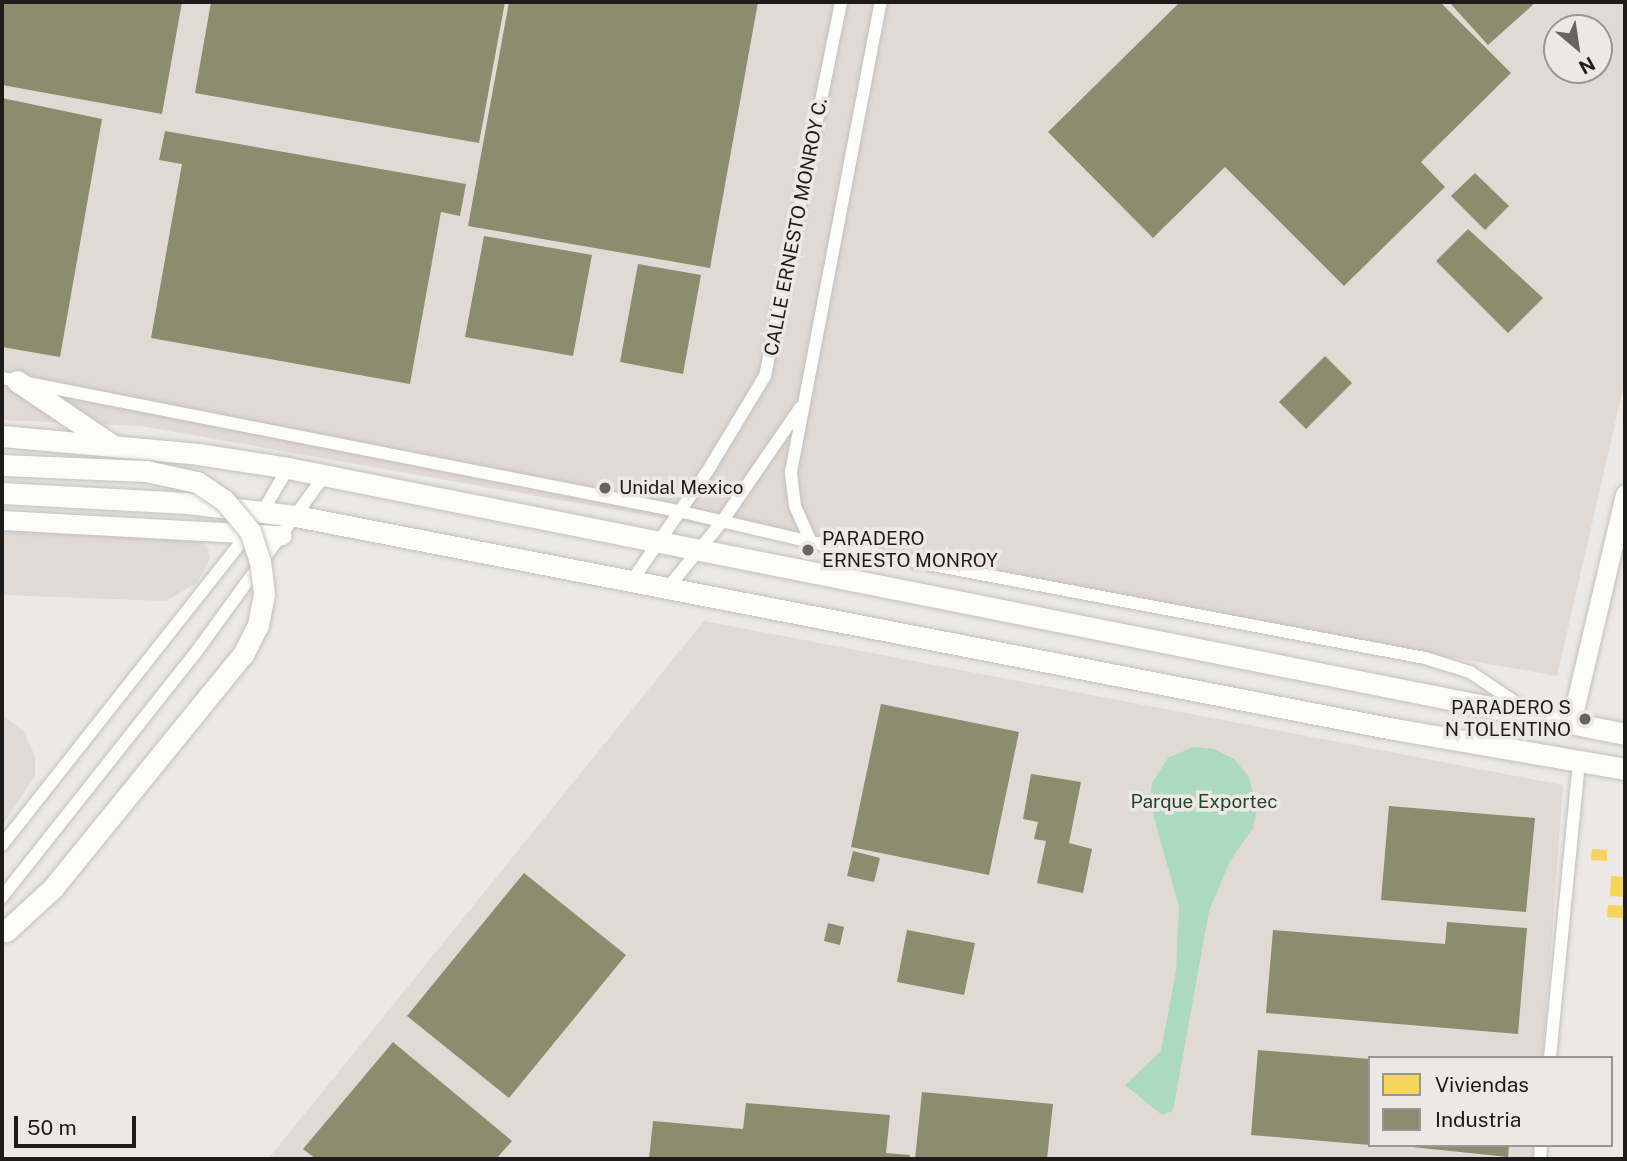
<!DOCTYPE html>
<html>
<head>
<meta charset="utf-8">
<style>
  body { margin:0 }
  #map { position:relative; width:1627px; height:1161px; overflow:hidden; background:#ebe8e6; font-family:"Public Sans",sans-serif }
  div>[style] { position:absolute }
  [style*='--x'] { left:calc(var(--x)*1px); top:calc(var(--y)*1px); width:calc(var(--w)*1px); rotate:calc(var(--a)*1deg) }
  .built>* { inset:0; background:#e1d9d4 }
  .green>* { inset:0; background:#acdac0 }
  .homes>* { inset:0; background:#f6d55c }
  .industry>* { inset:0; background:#8c8c6e }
  .roads { filter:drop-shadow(0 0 2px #c2c0bf) drop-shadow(0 0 2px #c2c0bf) }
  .street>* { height:12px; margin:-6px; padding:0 6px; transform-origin:6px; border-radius:6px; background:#fcfcfb }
  .secondary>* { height:19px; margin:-9.5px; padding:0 9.5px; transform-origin:9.5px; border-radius:9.5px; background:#fcfcfb }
  .primary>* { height:21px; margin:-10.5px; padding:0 10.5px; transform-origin:10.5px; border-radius:10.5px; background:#fcfcfb }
  .bridges { filter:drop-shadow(0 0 2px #c2c0bf) drop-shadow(0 0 2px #c2c0bf) }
  .primary-bridge>* { height:21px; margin:-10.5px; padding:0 10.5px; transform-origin:10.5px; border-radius:10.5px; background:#fcfcfb }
  .dots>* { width:19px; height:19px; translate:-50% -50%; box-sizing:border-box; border:4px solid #ede8e4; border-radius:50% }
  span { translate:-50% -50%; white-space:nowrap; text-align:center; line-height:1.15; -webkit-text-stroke:7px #ede8e4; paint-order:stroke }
  .street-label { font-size:19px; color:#1e1c1b }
  .poi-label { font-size:19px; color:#1e1c1b }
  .left { translate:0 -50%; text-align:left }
  .right { translate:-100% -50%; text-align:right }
  .park-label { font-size:19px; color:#1f4632 }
  .frame { position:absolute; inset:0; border:4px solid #1e1c1b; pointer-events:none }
  .legend { position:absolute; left:1368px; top:1056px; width:245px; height:91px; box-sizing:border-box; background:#ede8e4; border:2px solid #9a9694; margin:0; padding:9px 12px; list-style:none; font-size:21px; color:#1e1c1b }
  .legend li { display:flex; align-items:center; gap:14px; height:35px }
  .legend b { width:35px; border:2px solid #9a9694 }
  .north { position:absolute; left:1543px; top:14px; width:70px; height:70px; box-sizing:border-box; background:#ede8e4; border:2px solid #9a9694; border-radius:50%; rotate:151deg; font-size:19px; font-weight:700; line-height:28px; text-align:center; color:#1e1c1b }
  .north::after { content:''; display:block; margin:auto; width:24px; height:32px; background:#666362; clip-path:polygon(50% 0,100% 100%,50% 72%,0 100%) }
  .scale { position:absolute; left:14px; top:1116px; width:122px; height:32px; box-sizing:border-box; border:4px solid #1e1c1b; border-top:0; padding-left:9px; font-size:21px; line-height:24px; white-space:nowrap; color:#1e1c1b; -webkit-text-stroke:5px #ede8e4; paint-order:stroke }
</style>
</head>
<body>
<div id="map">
  <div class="built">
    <i style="clip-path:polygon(evenodd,2px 2px,1625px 2px,1625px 380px,1557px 676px,141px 426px,2px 420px,2px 2px,1557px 28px,1599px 28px,1599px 70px,1557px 70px,1557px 28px)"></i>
    <i style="clip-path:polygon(2px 526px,199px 541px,208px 548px,210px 558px,197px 583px,166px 601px,2px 595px)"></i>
    <i style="clip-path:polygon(704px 621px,1563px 785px,1543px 1058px,1370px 1058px,1370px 1145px,1537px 1145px,1536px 1159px,268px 1159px)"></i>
    <i style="clip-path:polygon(2px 714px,24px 732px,35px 756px,35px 776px,2px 826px)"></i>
  </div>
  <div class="green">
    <i style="clip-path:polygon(1193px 747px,1214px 749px,1234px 759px,1249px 777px,1257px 808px,1253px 828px,1230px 861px,1209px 911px,1173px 1111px,1162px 1115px,1125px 1085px,1161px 1051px,1176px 971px,1179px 907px,1150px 803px,1152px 783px,1168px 758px)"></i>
  </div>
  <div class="homes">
    <i style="clip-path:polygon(1592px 849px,1607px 850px,1607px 861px,1591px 860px)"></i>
    <i style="clip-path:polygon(1611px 876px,1625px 877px,1625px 897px,1610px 896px)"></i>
    <i style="clip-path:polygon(1608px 905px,1625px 906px,1624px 918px,1607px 917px)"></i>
  </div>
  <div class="industry">
    <i style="clip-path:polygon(4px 2px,182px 2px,162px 114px,2px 85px)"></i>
    <i style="clip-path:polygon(211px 2px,505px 2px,479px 143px,195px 93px)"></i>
    <i style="clip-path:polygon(509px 2px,758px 2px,710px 268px,468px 226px)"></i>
    <i style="clip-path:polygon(1180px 2px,1440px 2px,1511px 73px,1421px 162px,1445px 187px,1344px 286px,1225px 167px,1153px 238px,1048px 132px)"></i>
    <i style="clip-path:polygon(1449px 2px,1536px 2px,1488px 45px)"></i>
    <i style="clip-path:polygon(2px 98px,102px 119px,60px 357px,2px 347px)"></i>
    <i style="clip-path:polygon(165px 131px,466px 184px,460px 216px,441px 212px,410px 384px,151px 338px,182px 164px,159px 160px)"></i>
    <i style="clip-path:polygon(1475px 173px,1509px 206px,1485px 230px,1451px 196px)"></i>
    <i style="clip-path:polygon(1468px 229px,1543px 298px,1508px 333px,1436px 261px)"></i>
    <i style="clip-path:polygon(484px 236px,592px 255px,573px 356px,465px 337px)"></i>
    <i style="clip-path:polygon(638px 264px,701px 275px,683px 374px,620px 362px)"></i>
    <i style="clip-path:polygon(1325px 356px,1352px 383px,1306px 429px,1279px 402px)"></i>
    <i style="clip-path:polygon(881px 704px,1019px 732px,989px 875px,851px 847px)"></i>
    <i style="clip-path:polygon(1031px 774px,1081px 782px,1069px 843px,1092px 849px,1083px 893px,1037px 883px,1046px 841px,1034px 839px,1038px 822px,1023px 819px)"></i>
    <i style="clip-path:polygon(1389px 806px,1535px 818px,1526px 912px,1381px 900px)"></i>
    <i style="clip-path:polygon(853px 851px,880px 858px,874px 882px,847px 876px)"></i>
    <i style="clip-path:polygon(524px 873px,626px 955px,509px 1098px,407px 1016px)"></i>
    <i style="clip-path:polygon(1447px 922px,1527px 928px,1518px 1034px,1266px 1013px,1273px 930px,1445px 944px)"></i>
    <i style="clip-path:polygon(828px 923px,844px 927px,840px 945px,824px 941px)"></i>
    <i style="clip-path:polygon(907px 930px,975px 943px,964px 995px,897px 982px)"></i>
    <i style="clip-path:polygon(393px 1042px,512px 1141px,496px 1159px,316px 1159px,303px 1149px)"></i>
    <i style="clip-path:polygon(1258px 1050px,1370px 1059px,1370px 1145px,1251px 1135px)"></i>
    <i style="clip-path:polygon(922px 1092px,1053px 1104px,1047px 1159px,915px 1159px)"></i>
    <i style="clip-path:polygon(746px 1103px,890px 1115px,886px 1153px,910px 1155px,909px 1159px,649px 1159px,653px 1121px,743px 1129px)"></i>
    <i style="clip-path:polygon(1393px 1145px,1509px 1145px,1508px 1157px)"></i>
  </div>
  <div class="roads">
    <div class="street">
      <i style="--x:2;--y:378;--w:689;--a:11.13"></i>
      <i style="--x:678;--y:511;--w:137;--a:13.1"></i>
      <i style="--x:811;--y:542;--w:625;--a:10.7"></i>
      <i style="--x:1425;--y:658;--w:47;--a:17.3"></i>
      <i style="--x:1470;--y:672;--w:70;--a:33.9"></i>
      <i style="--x:260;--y:516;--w:56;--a:-59.7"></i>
      <i style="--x:811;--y:542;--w:39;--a:-114"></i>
      <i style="--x:795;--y:506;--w:34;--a:-97"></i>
      <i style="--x:791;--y:472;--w:479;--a:-79.2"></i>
      <i style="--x:631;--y:582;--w:134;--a:-55.4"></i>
      <i style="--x:707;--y:472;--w:112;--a:-58.9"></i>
      <i style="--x:765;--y:376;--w:382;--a:-78.5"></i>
      <i style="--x:666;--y:590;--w:87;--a:-50.6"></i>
      <i style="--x:721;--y:523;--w:140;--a:-55.5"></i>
      <i style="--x:2;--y:845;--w:400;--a:-51.7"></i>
      <i style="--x:2;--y:897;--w:309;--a:-51.6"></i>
      <i style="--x:194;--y:655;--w:221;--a:-54"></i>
      <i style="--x:1550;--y:1058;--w:299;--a:-84.4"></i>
      <i style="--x:1540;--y:1159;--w:14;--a:-86"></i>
    </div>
    <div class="secondary">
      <i style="--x:2;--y:520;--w:280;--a:3.1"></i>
      <i style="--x:1571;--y:723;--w:235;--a:-76.7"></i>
    </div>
    <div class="primary">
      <i style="--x:17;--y:381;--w:115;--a:34"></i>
      <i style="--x:2;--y:436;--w:197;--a:5.2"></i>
      <i style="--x:198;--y:454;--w:91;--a:8.8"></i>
      <i style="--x:288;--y:468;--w:1363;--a:11.25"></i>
      <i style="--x:2;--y:493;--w:186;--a:3.1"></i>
      <i style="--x:188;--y:503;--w:109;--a:6.9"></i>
      <i style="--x:296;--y:516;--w:1118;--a:10.98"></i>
      <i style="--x:1394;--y:729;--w:234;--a:9.8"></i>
    </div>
  </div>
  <div class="bridges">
    <div class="primary-bridge">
      <i style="--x:2;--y:465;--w:144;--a:2.4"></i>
      <i style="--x:146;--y:471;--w:52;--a:12.2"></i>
      <i style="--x:197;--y:482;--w:32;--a:34"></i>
      <i style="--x:224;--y:500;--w:40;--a:50"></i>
      <i style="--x:250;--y:531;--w:32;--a:72"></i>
      <i style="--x:260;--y:561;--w:33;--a:83"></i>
      <i style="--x:264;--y:594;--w:32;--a:101"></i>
      <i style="--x:258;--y:625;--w:33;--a:117"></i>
      <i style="--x:243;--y:654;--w:301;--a:129.1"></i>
      <i style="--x:53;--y:888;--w:64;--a:137.5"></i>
    </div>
  </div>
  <div class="dots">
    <i style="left:605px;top:488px;background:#666362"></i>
    <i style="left:808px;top:550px;background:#666362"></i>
    <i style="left:1585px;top:719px;background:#666362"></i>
  </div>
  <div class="street-label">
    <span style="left:796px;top:227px;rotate:-79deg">CALLE ERNESTO MONROY C.</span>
  </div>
  <div class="poi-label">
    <span class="left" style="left:619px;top:488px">Unidal Mexico</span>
    <span class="left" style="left:822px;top:550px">PARADERO<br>ERNESTO MONROY</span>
    <span class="right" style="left:1571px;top:719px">PARADERO S<br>N TOLENTINO</span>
  </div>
  <div class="park-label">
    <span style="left:1204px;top:802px">Parque Exportec</span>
  </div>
  <div class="frame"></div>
  <ul class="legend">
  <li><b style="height:19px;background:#f6d55c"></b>Viviendas</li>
  <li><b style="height:19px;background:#8c8c6e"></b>Industria</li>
  </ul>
  <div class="north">N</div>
  <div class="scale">50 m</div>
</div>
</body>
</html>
